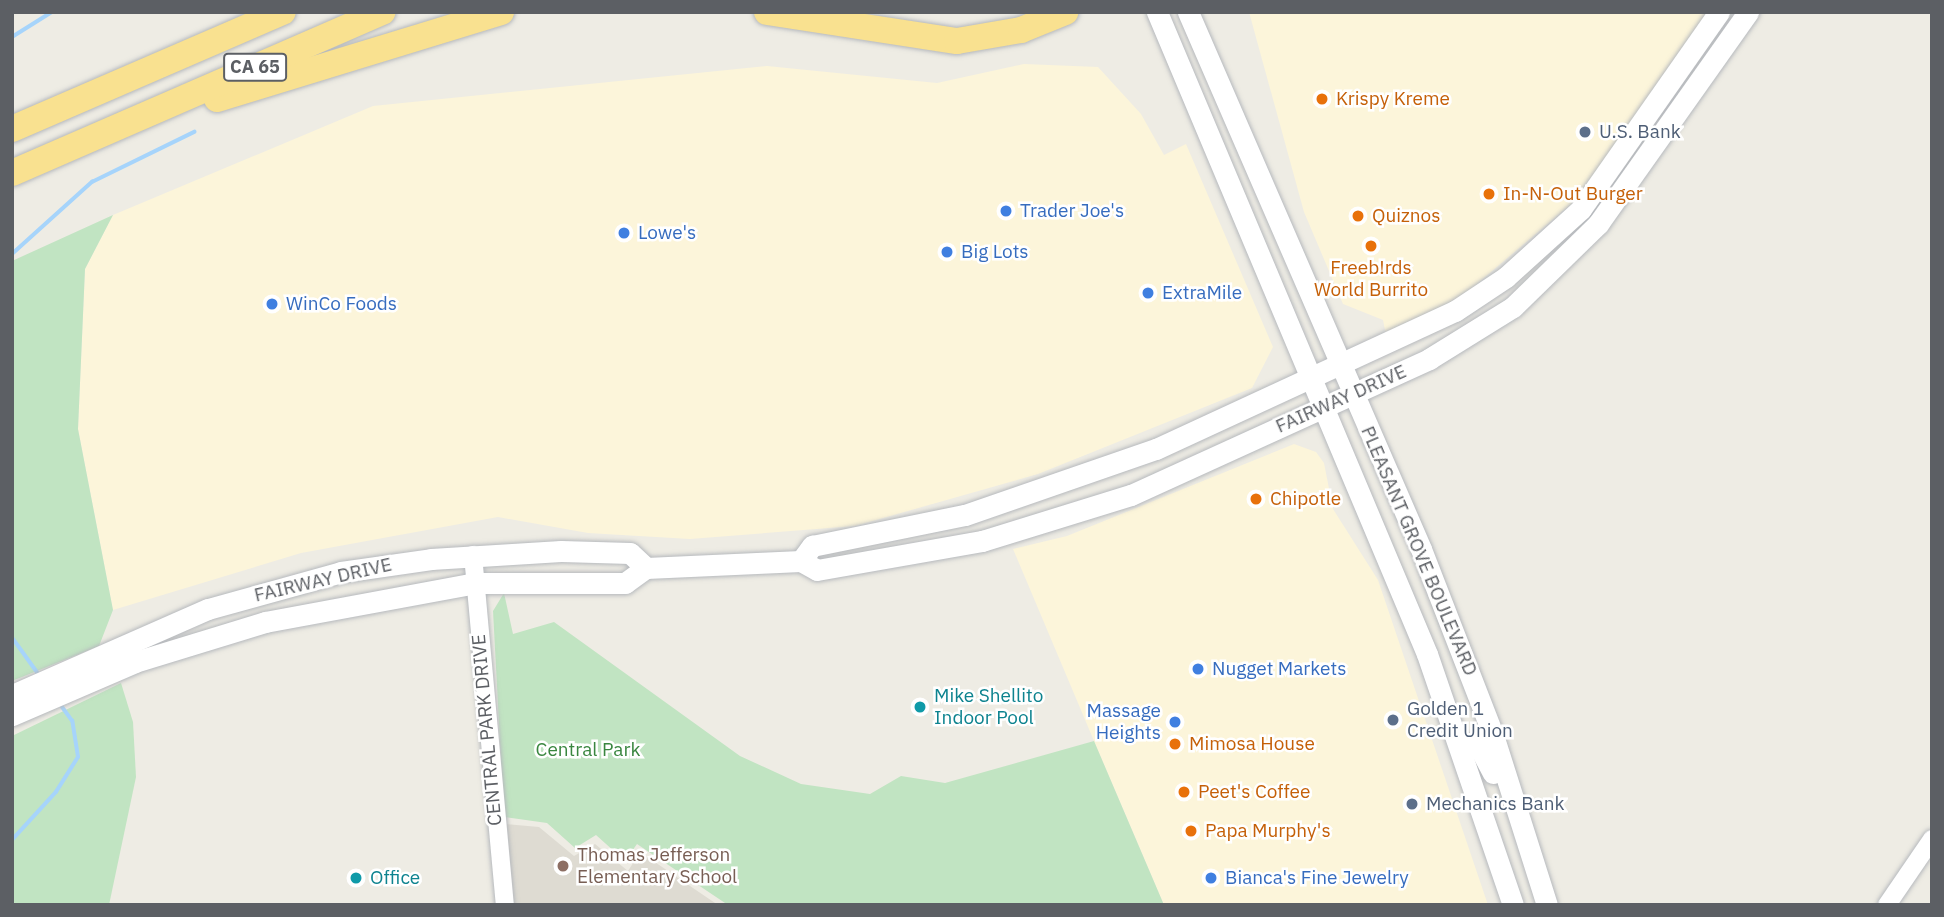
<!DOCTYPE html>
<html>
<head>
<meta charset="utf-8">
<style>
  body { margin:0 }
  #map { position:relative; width:1944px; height:917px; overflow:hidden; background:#eeece4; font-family:"IBM Plex Sans",sans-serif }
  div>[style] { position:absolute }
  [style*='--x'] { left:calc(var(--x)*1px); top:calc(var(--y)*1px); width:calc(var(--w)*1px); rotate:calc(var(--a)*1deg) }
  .commercial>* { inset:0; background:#fcf5da }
  .education>* { inset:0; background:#dedbd2 }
  .green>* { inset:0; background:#c1e4c2 }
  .stream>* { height:3.5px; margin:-1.75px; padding:0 1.75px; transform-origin:1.75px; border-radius:1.75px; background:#a6d4fb }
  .roads { filter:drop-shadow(0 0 2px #b6b9bd) drop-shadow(0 0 2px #b6b9bd) }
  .tertiary>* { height:18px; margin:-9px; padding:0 9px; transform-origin:9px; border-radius:9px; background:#fff }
  .secondary>* { height:21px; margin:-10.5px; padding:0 10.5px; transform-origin:10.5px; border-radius:10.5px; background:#fff }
  .motorway>* { height:26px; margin:-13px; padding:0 13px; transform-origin:13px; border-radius:13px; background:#f9e190 }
  .dots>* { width:19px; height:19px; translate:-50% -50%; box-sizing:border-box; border:4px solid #fff; border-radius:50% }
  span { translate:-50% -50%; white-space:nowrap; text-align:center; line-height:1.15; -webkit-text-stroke:5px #fff; paint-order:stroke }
  .shield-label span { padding:2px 5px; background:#fff; border:2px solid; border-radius:5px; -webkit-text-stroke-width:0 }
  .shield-label { font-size:18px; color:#5c5f64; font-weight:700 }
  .food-label { font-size:19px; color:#c56008 }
  .left { translate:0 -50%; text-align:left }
  .service-label { font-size:19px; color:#4e5e75 }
  .shop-label { font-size:19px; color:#366cbe }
  .right { translate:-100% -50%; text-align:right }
  .street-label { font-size:19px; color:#5c5f64 }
  .culture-label { font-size:19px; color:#0d838f }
  .park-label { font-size:19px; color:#39863f }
  .education-label { font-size:19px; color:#785e54 }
  .frame { position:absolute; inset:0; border:14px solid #5c5f64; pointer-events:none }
</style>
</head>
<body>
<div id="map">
  <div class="commercial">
    <i style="clip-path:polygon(1249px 12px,1710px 12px,1578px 198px,1458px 300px,1387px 340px,1383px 320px,1343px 304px,1304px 212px)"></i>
    <i style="clip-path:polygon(1024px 64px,1098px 67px,1141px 114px,1164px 155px,1186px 144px,1273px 347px,1252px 388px,1038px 474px,855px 526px,690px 539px,588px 533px,498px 517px,301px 553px,113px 610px,78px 429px,85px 269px,113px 215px,373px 106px,767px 66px,937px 83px)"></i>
    <i style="clip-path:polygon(1294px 444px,1316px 452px,1324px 463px,1333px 509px,1378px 580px,1488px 905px,1164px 905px,1094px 741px,1013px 549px,1067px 536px)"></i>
  </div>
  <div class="education">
    <i style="clip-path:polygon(504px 824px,539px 827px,574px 856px,595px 844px,628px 871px,640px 852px,718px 905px,510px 905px)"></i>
  </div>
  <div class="green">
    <i style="clip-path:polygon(113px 215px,85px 269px,78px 429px,113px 610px,99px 646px,12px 681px,12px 261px)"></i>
    <i style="clip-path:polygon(504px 593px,513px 634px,554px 622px,740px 756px,801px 784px,870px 794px,901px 776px,945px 783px,1094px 741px,1164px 905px,728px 905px,637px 844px,625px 861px,596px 835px,575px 848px,547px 823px,504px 817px,493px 611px)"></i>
    <i style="clip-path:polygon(121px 683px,133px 722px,136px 777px,109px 905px,12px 905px,12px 736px)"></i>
  </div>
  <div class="stream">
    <i style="--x:12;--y:37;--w:47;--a:-32"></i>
    <i style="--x:12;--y:254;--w:108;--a:-42"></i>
    <i style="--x:92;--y:182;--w:114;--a:-26.1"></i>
    <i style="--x:12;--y:428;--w:34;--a:90"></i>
    <i style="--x:12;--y:637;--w:48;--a:54.3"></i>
    <i style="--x:12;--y:840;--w:65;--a:-47.5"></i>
    <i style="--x:56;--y:792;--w:41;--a:-57.8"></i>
    <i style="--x:78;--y:757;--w:36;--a:-99"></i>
    <i style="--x:72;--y:721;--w:24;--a:-126"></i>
  </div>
  <div class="roads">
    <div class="tertiary">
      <i style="--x:473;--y:555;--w:351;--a:84.8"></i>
      <i style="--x:1887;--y:905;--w:80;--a:-55.7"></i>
    </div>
    <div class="secondary">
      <i style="--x:1157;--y:12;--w:696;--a:67.19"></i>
      <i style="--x:1427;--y:654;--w:265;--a:71.1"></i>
      <i style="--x:1188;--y:12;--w:585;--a:66.54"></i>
      <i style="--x:1421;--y:549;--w:199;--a:68.8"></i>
      <i style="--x:1493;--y:735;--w:178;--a:72.4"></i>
      <i style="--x:801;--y:561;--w:19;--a:-54"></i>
      <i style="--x:812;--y:546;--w:156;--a:-11.5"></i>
      <i style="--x:965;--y:515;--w:202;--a:-19.1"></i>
      <i style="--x:1156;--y:449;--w:329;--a:-24.8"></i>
      <i style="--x:1455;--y:311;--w:61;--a:-33.7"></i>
      <i style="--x:1506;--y:277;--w:101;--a:-42.2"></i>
      <i style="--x:1581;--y:209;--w:241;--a:-55"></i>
      <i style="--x:646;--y:568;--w:155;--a:-2.6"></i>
      <i style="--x:801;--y:561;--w:18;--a:29"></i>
      <i style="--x:817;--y:570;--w:168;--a:-10"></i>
      <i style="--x:982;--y:541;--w:156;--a:-17.2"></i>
      <i style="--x:1131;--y:495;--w:328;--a:-24.5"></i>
      <i style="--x:1429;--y:359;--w:99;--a:-31.8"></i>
      <i style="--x:1513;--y:307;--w:119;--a:-44.3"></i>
      <i style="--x:1598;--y:224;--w:260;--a:-54.7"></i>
      <i style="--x:12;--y:695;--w:214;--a:-23.7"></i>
      <i style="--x:208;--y:609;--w:138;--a:-15.5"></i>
      <i style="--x:341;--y:572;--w:91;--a:-8.2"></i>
      <i style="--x:431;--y:559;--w:130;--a:-3.5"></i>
      <i style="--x:561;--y:551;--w:69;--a:1.7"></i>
      <i style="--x:630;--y:553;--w:22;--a:43"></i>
      <i style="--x:12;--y:715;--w:134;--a:-23.3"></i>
      <i style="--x:135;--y:662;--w:136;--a:-17.1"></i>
      <i style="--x:265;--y:622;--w:215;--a:-10.5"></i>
      <i style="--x:476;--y:583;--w:149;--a:0"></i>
      <i style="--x:625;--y:583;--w:26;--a:-36"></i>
      <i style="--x:1461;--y:747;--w:16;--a:-14"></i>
      <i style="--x:1477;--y:743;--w:34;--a:62"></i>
    </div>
    <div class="motorway">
      <i style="--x:767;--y:12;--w:192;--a:8.7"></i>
      <i style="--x:957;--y:41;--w:65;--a:-9.8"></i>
      <i style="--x:1021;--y:30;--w:48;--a:-22.2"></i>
      <i style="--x:217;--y:99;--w:297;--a:-17"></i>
      <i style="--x:12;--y:129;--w:295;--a:-23.4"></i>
      <i style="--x:12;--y:173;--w:404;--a:-23.5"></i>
    </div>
  </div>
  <div class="dots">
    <i style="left:1322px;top:99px;background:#e8710a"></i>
    <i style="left:1585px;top:132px;background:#5c6f8a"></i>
    <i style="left:1489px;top:194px;background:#e8710a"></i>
    <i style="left:1006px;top:211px;background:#3f7fe0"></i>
    <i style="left:1358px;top:216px;background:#e8710a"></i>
    <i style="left:624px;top:233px;background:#3f7fe0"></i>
    <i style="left:1371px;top:246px;background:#e8710a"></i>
    <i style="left:947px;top:252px;background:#3f7fe0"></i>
    <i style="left:1148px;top:293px;background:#3f7fe0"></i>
    <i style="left:272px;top:304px;background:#3f7fe0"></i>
    <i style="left:1256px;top:499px;background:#e8710a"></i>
    <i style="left:1198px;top:669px;background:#3f7fe0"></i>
    <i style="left:920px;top:707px;background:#0f9aa8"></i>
    <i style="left:1393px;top:720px;background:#5c6f8a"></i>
    <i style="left:1175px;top:722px;background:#3f7fe0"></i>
    <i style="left:1175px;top:744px;background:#e8710a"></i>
    <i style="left:1184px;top:792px;background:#e8710a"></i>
    <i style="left:1412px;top:804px;background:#5c6f8a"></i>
    <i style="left:1191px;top:831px;background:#e8710a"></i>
    <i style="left:563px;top:866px;background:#8d6e63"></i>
    <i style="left:356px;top:878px;background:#0f9aa8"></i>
    <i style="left:1211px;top:878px;background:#3f7fe0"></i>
  </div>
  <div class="shield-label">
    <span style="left:255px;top:67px">CA 65</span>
  </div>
  <div class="food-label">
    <span class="left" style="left:1336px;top:99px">Krispy Kreme</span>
    <span class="left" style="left:1503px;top:194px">In-N-Out Burger</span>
    <span class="left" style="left:1372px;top:216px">Quiznos</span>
    <span style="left:1371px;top:279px">Freeb!rds<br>World Burrito</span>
    <span class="left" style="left:1270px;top:499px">Chipotle</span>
    <span class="left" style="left:1189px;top:744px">Mimosa House</span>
    <span class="left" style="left:1198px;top:792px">Peet's Coffee</span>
    <span class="left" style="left:1205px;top:831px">Papa Murphy's</span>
  </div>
  <div class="service-label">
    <span class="left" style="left:1599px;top:132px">U.S. Bank</span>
    <span class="left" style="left:1407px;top:720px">Golden 1<br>Credit Union</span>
    <span class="left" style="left:1426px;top:804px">Mechanics Bank</span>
  </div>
  <div class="shop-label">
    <span class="left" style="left:1020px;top:211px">Trader Joe's</span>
    <span class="left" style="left:638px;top:233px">Lowe's</span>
    <span class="left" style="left:961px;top:252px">Big Lots</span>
    <span class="left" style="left:1162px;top:293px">ExtraMile</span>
    <span class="left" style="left:286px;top:304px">WinCo Foods</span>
    <span class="left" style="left:1212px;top:669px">Nugget Markets</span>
    <span class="right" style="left:1161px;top:722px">Massage<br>Heights</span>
    <span class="left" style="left:1225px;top:878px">Bianca's Fine Jewelry</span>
  </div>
  <div class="street-label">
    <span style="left:1341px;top:399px;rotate:-24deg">FAIRWAY DRIVE</span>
    <span style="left:1419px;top:551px;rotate:67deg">PLEASANT GROVE BOULEVARD</span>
    <span style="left:323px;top:580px;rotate:-13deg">FAIRWAY DRIVE</span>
    <span style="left:487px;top:730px;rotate:-95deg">CENTRAL PARK DRIVE</span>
  </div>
  <div class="culture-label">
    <span class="left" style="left:934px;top:707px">Mike Shellito<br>Indoor Pool</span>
    <span class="left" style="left:370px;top:878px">Office</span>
  </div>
  <div class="park-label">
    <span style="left:588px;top:750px">Central Park</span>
  </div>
  <div class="education-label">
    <span class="left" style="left:577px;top:866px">Thomas Jefferson<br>Elementary School</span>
  </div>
  <div class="frame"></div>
</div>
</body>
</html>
